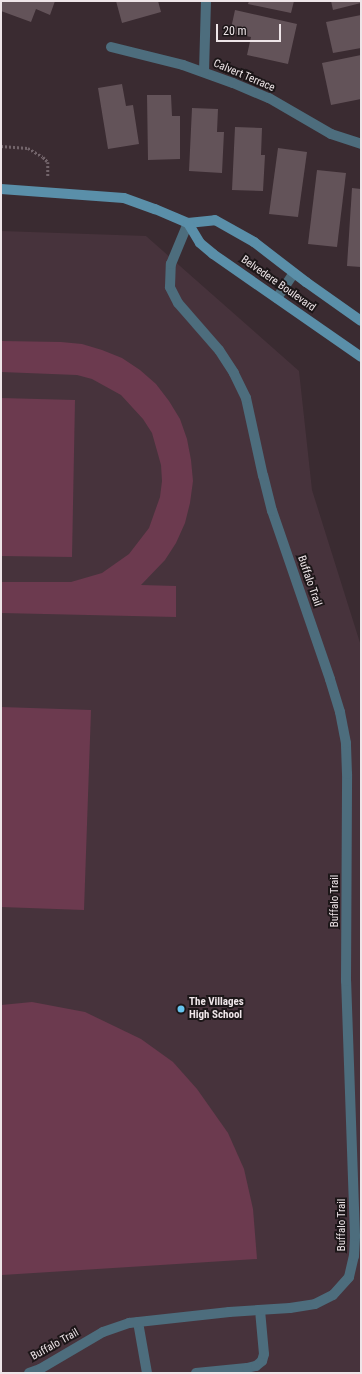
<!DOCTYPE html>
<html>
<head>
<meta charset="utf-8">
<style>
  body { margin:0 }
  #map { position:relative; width:362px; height:1374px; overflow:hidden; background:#3a2b31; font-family:"Roboto Condensed",sans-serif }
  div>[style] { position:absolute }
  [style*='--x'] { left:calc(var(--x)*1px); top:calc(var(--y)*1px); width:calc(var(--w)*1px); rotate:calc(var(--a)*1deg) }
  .built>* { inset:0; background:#47333c }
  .green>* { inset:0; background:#6c3a4f }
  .building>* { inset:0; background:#635359 }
  .path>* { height:2.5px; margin-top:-1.25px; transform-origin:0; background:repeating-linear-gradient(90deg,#72646a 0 2px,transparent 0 4px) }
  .lane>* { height:10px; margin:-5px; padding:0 5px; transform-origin:5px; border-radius:5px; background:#4d6d7d }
  .street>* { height:10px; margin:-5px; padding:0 5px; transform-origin:5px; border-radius:5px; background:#4d6d7d }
  .secondary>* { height:10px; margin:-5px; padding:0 5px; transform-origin:5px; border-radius:5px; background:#5a8fa9 }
  .dots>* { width:11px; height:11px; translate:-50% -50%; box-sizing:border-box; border:2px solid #1c1618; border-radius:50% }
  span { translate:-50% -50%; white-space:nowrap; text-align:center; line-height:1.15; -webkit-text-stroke:4px #1c1618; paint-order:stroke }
  .street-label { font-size:11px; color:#eee5e8 }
  .poi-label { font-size:11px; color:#eee5e8; font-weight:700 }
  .left { translate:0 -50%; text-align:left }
  .frame { position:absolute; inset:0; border:2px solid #eee5e8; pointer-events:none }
  .scale { position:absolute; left:216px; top:24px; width:65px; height:18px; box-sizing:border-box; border:2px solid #eee5e8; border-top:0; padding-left:5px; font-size:12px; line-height:14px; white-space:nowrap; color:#eee5e8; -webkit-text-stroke:3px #1c1618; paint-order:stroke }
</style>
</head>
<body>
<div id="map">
  <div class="built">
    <i style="clip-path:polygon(1px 231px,146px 236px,299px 371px,312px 490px,361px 646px,361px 1373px,1px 1373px)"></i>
  </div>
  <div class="green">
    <i style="clip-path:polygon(1px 341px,61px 342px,82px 344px,102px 350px,122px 358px,140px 370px,156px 384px,169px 401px,180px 419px,187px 439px,191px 460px,193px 481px,190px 503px,185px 523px,176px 543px,165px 560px,141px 585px,176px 586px,176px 617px,1px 613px,1px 582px,71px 582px,102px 573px,129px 554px,149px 528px,160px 497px,162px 481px,161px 465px,152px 433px,143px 419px,121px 395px,92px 379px,77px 375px,1px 372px)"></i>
    <i style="clip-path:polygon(1px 398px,75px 400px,72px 557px,1px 556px)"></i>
    <i style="clip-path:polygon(1px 707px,91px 710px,84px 910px,1px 907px)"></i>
    <i style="clip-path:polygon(32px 1002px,85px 1012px,141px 1039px,173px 1062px,197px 1089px,228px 1133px,244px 1169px,253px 1209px,257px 1259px,2px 1275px,1px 1273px,1px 1005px)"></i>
  </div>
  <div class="building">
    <i style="clip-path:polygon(1px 1px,55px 1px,50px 15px,36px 9px,31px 22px,1px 11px)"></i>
    <i style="clip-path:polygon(116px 1px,158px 1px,161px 12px,122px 23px)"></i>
    <i style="clip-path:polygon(249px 1px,294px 1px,291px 13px,248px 4px)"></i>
    <i style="clip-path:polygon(331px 1px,361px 1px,361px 3px,333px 10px)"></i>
    <i style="clip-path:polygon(235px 10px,297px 24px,288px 64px,247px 55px,251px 37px,230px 33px)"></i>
    <i style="clip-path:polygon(361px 15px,361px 48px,333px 53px,326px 22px)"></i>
    <i style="clip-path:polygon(361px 55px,361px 99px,331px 105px,322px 63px)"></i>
    <i style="clip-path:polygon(122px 84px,126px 106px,133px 105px,139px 144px,108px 149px,98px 88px)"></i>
    <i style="clip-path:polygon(147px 95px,171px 95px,172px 116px,180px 116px,180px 159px,148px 160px)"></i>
    <i style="clip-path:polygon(192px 108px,218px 109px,217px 132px,224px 132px,222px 173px,189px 171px)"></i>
    <i style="clip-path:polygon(235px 127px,262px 128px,261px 155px,265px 155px,263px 191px,232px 190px)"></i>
    <i style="clip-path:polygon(278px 148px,307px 152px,298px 217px,269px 214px)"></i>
    <i style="clip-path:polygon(317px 170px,346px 173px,337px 247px,308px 244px)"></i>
    <i style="clip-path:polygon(352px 188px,361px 189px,361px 267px,347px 266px)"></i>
  </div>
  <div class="path">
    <i style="--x:1;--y:146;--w:27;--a:4"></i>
    <i style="--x:28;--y:148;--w:17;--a:31"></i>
    <i style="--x:43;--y:157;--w:7;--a:45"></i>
    <i style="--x:48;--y:162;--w:15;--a:90"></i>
  </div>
  <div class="lane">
    <i style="--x:277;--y:298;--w:30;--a:-56"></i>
    <i style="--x:138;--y:1322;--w:52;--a:80"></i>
    <i style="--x:196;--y:1373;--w:51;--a:-5.6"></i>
    <i style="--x:247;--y:1368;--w:9;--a:-13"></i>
    <i style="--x:256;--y:1366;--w:8;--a:-40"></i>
    <i style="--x:262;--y:1361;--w:7;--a:-74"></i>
    <i style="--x:264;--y:1354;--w:44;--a:-95.2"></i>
  </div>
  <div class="street">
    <i style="--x:111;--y:47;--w:74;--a:14"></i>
    <i style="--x:183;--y:65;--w:53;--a:19.8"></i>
    <i style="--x:233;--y:83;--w:39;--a:23"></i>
    <i style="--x:269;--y:98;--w:72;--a:30.1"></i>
    <i style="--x:331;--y:134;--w:32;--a:18"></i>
    <i style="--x:204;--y:72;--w:71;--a:-88.4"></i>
    <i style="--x:29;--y:1373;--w:12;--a:-20"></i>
    <i style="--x:40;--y:1369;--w:73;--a:-30.4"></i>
    <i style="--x:103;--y:1332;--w:28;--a:-19"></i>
    <i style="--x:129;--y:1323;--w:101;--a:-6.3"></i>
    <i style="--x:229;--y:1312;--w:61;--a:-3.8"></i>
    <i style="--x:290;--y:1308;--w:25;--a:-9"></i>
    <i style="--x:315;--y:1304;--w:20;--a:-27"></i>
    <i style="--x:333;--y:1295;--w:24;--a:-48"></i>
    <i style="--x:349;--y:1277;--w:22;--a:-77"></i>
    <i style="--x:354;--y:1256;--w:20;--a:-87"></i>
    <i style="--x:355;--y:1236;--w:255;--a:-92"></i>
    <i style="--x:346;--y:981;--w:207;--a:-89.7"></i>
    <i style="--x:347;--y:774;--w:31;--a:-92"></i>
    <i style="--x:346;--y:743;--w:32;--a:-101"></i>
    <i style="--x:340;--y:712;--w:34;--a:-107"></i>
    <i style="--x:330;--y:679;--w:178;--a:-109"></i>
    <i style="--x:272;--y:511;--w:36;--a:-104"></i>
    <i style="--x:263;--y:476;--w:80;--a:-102.3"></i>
    <i style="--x:246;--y:398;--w:28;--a:-116"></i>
    <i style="--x:234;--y:373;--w:27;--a:-123"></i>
    <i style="--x:219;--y:350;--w:62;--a:-131.1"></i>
    <i style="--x:178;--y:303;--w:18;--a:-117"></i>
    <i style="--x:170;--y:287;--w:23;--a:-88"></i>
    <i style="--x:171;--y:264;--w:44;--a:-67.5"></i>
  </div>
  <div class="secondary">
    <i style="--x:1;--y:189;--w:123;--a:4.2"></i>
    <i style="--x:124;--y:198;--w:33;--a:20"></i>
    <i style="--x:155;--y:209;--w:36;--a:23"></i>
    <i style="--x:188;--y:223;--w:27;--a:-6"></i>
    <i style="--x:215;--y:220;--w:45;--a:29.4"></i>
    <i style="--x:254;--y:242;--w:66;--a:37.6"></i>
    <i style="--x:306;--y:282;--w:67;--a:35.3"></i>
    <i style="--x:188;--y:223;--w:23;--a:59"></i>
    <i style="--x:200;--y:243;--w:17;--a:40"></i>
    <i style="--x:213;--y:254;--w:180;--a:34.8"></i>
  </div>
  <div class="dots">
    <i style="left:181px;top:1009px;background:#66c4ef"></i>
  </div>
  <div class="street-label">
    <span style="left:244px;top:76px;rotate:23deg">Calvert Terrace</span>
    <span style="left:278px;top:284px;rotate:35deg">Belvedere Boulevard</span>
    <span style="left:309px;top:581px;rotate:71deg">Buffalo Trail</span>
    <span style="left:335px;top:901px;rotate:-90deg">Buffalo Trail</span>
    <span style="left:342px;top:1225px;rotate:-90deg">Buffalo Trail</span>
    <span style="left:55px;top:1345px;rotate:-29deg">Buffalo Trail</span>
  </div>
  <div class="poi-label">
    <span class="left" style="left:189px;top:1009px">The Villages<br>High School</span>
  </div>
  <div class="frame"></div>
  <div class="scale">20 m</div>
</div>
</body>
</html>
